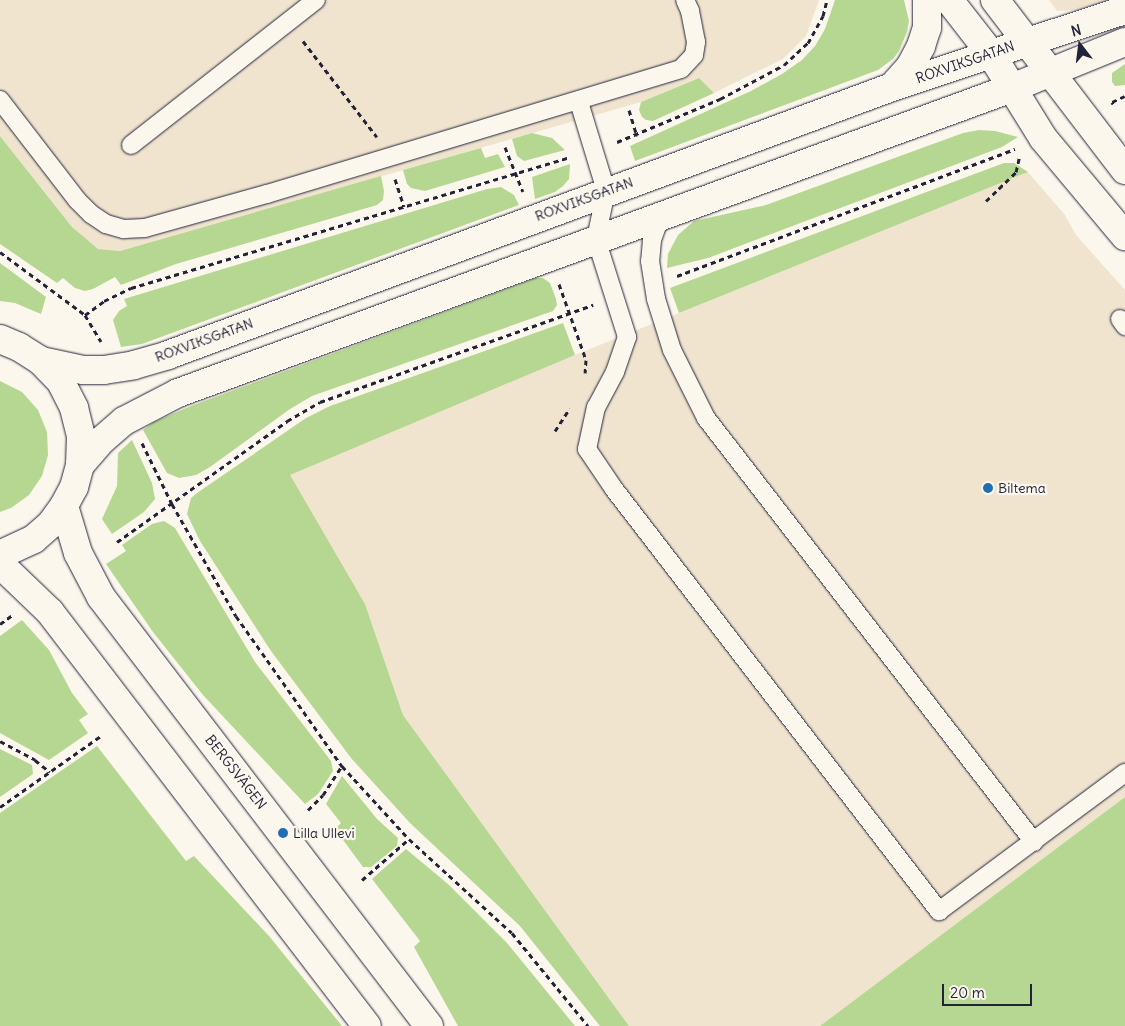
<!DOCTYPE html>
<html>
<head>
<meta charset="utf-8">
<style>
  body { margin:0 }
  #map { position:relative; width:1125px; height:1026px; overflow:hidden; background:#fbf7ec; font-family:Delius,sans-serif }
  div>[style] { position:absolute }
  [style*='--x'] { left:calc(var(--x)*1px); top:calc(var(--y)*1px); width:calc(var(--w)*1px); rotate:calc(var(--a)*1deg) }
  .built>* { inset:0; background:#f0e4cf }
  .green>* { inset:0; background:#b6d791 }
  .path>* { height:3px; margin-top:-1.5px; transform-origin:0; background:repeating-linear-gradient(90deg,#22223b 0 5px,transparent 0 9px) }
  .roads { filter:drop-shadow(0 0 1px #22223b) drop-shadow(0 0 1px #22223b) }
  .service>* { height:18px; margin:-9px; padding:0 9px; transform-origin:9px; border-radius:9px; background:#fbf7ec }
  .tertiary>* { height:28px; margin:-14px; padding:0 14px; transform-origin:14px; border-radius:14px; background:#fbf7ec }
  .secondary>* { height:28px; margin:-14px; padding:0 14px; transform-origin:14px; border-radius:14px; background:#fbf7ec }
  .dots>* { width:14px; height:14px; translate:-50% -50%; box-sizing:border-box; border:2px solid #fbf7ec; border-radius:50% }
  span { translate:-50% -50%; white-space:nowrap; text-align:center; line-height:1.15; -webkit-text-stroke:4.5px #fbf7ec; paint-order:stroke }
  .street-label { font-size:14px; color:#22223b }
  .poi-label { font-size:14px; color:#22223b }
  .left { translate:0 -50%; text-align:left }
  .north { position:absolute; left:1055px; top:20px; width:50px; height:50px; -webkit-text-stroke:4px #fbf7ec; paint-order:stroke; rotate:345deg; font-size:14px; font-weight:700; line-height:20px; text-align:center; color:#22223b }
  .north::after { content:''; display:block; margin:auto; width:18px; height:22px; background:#22223b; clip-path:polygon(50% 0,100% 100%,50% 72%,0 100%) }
  .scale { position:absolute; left:942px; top:984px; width:90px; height:22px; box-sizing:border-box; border:2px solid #22223b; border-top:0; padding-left:6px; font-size:15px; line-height:18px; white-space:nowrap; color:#22223b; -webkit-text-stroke:4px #fbf7ec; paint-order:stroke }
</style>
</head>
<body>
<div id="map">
  <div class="built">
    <i style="clip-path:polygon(0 0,819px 0,806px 36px,783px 59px,714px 93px,698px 78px,641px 102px,120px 251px,98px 249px,84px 239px,72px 227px,0 136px)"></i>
    <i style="clip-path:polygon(1049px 0,1109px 0,1078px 10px,1057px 11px)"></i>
    <i style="clip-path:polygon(1028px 172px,1065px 215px,1076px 235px,1125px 290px,1125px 797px,820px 1026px,629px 1026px,403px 715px,365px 604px,289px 475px,575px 355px)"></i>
  </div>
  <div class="green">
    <i style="clip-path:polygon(835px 0,904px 0,909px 21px,907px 32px,899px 51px,893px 59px,878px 70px,635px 161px,630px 146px,751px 91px,782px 74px,802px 60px,815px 46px,825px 29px)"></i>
    <i style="clip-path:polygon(1125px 64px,1125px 85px,1115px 86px,1112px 82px,1112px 73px)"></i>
    <i style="clip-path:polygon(699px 78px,714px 93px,653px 121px,646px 120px,642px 117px,639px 110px,641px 102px)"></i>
    <i style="clip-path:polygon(979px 130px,995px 131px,1018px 137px,1002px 147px,708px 258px,667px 268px,668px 254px,678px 235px,694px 221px,766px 205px,963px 133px)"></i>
    <i style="clip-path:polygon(532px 133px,552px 138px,565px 150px,524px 161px,517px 156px,512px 139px)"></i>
    <i style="clip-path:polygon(0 136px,72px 227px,98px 249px,120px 251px,381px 176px,384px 191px,383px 200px,377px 205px,176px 264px,121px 285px,115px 277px,93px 289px,85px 291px,75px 288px,63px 278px,57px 283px,0 244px)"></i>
    <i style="clip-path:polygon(481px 148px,485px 158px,498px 154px,505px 167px,425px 191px,411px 188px,407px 184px,403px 170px)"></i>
    <i style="clip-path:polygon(1004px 163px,1014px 163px,1028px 172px,679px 313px,670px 288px)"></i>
    <i style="clip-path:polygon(570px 164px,569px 179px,563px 186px,555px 192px,535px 199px,532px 177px)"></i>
    <i style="clip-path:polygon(501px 187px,514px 195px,519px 205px,142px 344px,121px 347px,113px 320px,119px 311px,127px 306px,124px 299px,487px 189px)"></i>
    <i style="clip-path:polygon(0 263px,46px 297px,41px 314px,15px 303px,0 301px)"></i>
    <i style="clip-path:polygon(536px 278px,543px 278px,550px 283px,556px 299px,557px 305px,553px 311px,312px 396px,290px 409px,210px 467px,196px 475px,179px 478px,167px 473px,143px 430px,154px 422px,191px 406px)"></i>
    <i style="clip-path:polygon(563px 323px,575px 355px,290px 475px,365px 604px,403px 715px,629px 1026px,600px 1026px,520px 926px,410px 823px,351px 758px,271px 651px,200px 541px,187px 514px,191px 498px,197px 493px,306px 418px,330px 406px)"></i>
    <i style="clip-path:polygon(0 381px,22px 392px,38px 410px,47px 432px,48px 455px,42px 476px,29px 495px,11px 508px,0 512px)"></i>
    <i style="clip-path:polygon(132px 440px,152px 483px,155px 499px,144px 512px,112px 534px,102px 519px,117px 486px,118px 453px)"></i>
    <i style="clip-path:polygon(164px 521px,175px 528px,255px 662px,331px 761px,333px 771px,318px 794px,305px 804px,203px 695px,153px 632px,106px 564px,126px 551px,122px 545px,152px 524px)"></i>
    <i style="clip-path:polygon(22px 620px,49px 650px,72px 693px,88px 714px,79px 720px,88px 733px,49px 760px,0 733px,0 636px)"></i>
    <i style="clip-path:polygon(97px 746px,186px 861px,194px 856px,269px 936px,342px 1026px,0 1026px,0 813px)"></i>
    <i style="clip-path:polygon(0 749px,32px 765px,33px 774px,0 797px)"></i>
    <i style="clip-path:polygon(342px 776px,377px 819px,398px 838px,397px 846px,371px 867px,363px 867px,335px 829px,341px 823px,326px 804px)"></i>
    <i style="clip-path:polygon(1125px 797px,1125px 1026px,820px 1026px)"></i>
    <i style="clip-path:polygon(406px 849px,448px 884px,507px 943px,575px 1026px,458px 1026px,414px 947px,420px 941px,372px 879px)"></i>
  </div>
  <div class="path">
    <i style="--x:303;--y:41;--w:121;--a:52.4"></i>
    <i style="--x:1113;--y:104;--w:2;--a:-117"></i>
    <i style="--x:1112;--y:102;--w:14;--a:-25"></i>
    <i style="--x:629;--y:110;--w:27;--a:73"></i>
    <i style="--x:617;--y:142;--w:112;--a:-22.7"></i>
    <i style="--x:720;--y:99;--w:72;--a:-28"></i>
    <i style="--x:784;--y:65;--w:33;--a:-43"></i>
    <i style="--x:808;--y:43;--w:31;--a:-61"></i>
    <i style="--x:823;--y:16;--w:16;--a:-76"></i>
    <i style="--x:505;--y:147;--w:48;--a:68.2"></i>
    <i style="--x:395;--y:179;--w:29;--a:72"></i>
    <i style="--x:986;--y:201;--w:42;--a:-44"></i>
    <i style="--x:1016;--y:172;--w:17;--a:-77"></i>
    <i style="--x:0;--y:252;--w:106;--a:36.5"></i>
    <i style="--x:85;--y:315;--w:31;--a:59"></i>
    <i style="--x:677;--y:276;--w:361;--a:-20.6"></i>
    <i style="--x:559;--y:284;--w:81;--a:70.4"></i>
    <i style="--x:586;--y:360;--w:13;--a:94"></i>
    <i style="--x:85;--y:315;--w:24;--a:-36"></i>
    <i style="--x:104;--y:301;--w:30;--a:-26"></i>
    <i style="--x:131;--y:288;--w:458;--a:-16.6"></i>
    <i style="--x:555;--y:431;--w:27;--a:-57"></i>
    <i style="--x:142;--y:443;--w:68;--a:63.8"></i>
    <i style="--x:172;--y:504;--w:129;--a:60.3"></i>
    <i style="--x:236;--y:616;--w:184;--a:54.8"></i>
    <i style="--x:342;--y:766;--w:99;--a:47.5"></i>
    <i style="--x:409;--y:839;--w:139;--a:42.4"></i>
    <i style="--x:512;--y:933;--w:120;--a:50.7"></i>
    <i style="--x:117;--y:542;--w:209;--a:-35.4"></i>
    <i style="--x:287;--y:421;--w:38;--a:-30"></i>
    <i style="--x:320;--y:402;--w:290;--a:-19.6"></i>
    <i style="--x:0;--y:624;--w:14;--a:-36"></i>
    <i style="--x:0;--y:741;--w:40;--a:28"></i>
    <i style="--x:35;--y:760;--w:19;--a:39"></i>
    <i style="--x:0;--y:807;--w:125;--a:-35.2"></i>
    <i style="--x:308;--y:810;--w:21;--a:-45"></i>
    <i style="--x:323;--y:795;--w:35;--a:-57"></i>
    <i style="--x:362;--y:880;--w:62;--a:-41.1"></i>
  </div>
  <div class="roads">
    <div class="service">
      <i style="--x:0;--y:100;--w:126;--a:52.4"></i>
      <i style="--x:77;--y:200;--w:20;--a:45"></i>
      <i style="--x:91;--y:214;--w:18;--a:34"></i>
      <i style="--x:106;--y:224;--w:19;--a:16"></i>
      <i style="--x:124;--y:229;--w:21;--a:-3"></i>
      <i style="--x:145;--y:228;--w:127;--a:-15.6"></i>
      <i style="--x:267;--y:194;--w:432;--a:-16.8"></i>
      <i style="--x:681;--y:69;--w:19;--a:-47"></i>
      <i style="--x:694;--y:55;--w:13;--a:-81"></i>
      <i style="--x:696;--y:42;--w:32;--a:-101"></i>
      <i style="--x:690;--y:11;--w:12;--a:-114"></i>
      <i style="--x:579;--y:102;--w:93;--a:73.1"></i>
      <i style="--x:606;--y:191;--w:49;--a:101.8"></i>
      <i style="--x:596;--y:239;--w:103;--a:72.4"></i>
      <i style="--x:627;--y:337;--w:37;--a:109"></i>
      <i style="--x:615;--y:372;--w:40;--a:118"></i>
      <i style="--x:596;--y:407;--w:43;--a:102.1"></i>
      <i style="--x:587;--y:449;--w:48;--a:56"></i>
      <i style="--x:614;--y:489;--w:533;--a:52.4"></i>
      <i style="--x:939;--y:911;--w:232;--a:-36.6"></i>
      <i style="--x:131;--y:145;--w:235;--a:-38.1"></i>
      <i style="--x:661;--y:215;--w:27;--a:110"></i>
      <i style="--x:652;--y:240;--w:21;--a:95"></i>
      <i style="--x:650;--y:261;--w:38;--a:81"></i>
      <i style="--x:656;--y:299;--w:53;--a:72.6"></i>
      <i style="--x:672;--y:350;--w:76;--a:63.4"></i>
      <i style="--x:706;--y:418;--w:536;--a:52.28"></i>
      <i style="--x:1120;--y:319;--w:9;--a:54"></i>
    </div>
    <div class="tertiary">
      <i style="--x:949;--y:0;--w:68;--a:52.1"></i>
      <i style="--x:991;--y:54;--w:99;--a:58.2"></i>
      <i style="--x:1043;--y:138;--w:128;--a:50.1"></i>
      <i style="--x:995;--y:0;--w:214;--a:52.6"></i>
      <i style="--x:892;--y:87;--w:27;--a:-48"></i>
      <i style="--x:910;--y:67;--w:24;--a:-62"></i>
      <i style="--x:921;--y:46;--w:19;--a:-72"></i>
      <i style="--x:927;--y:28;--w:28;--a:-90"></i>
      <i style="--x:41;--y:361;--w:43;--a:12.1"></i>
      <i style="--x:83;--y:370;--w:21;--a:0"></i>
      <i style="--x:104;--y:370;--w:30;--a:-9"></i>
      <i style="--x:134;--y:365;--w:35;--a:-16"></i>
      <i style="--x:168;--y:355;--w:772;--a:-20.31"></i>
      <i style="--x:892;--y:87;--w:245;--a:-18.3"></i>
      <i style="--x:80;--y:465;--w:33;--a:-49"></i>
      <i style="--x:102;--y:440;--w:29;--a:-41"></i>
      <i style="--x:124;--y:421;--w:61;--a:-27.4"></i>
      <i style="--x:178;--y:393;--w:888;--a:-20.09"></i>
      <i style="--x:1012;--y:88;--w:122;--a:-22.2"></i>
    </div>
    <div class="secondary">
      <i style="--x:0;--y:339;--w:21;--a:23"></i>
      <i style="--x:19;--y:347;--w:26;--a:32"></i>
      <i style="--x:41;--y:361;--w:29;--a:46"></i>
      <i style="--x:61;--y:382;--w:29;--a:63"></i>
      <i style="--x:74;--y:408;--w:29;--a:76"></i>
      <i style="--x:81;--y:436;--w:29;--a:92"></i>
      <i style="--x:80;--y:465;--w:23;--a:105"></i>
      <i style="--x:74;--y:487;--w:21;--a:118"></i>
      <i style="--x:64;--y:506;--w:22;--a:126"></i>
      <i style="--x:51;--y:524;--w:23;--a:139"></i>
      <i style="--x:34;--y:539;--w:38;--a:155"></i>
      <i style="--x:64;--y:506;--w:49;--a:73.4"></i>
      <i style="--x:78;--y:553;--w:50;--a:62.4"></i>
      <i style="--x:101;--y:597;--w:540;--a:52.6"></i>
      <i style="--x:0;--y:564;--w:69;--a:43.8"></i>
      <i style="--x:50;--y:612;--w:521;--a:52.56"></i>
    </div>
  </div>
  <div class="dots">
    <i style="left:988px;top:488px;background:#1f6fb2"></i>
    <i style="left:283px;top:833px;background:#1f6fb2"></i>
  </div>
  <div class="street-label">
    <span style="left:965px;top:62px;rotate:-19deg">ROXVIKSGATAN</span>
    <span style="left:584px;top:199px;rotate:-20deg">ROXVIKSGATAN</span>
    <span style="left:204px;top:340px;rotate:-20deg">ROXVIKSGATAN</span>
    <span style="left:236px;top:772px;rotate:52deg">BERGSVÄGEN</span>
  </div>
  <div class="poi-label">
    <span class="left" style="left:998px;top:488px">Biltema</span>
    <span class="left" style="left:293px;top:833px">Lilla Ullevi</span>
  </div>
  <div class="north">N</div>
  <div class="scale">20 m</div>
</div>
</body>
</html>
